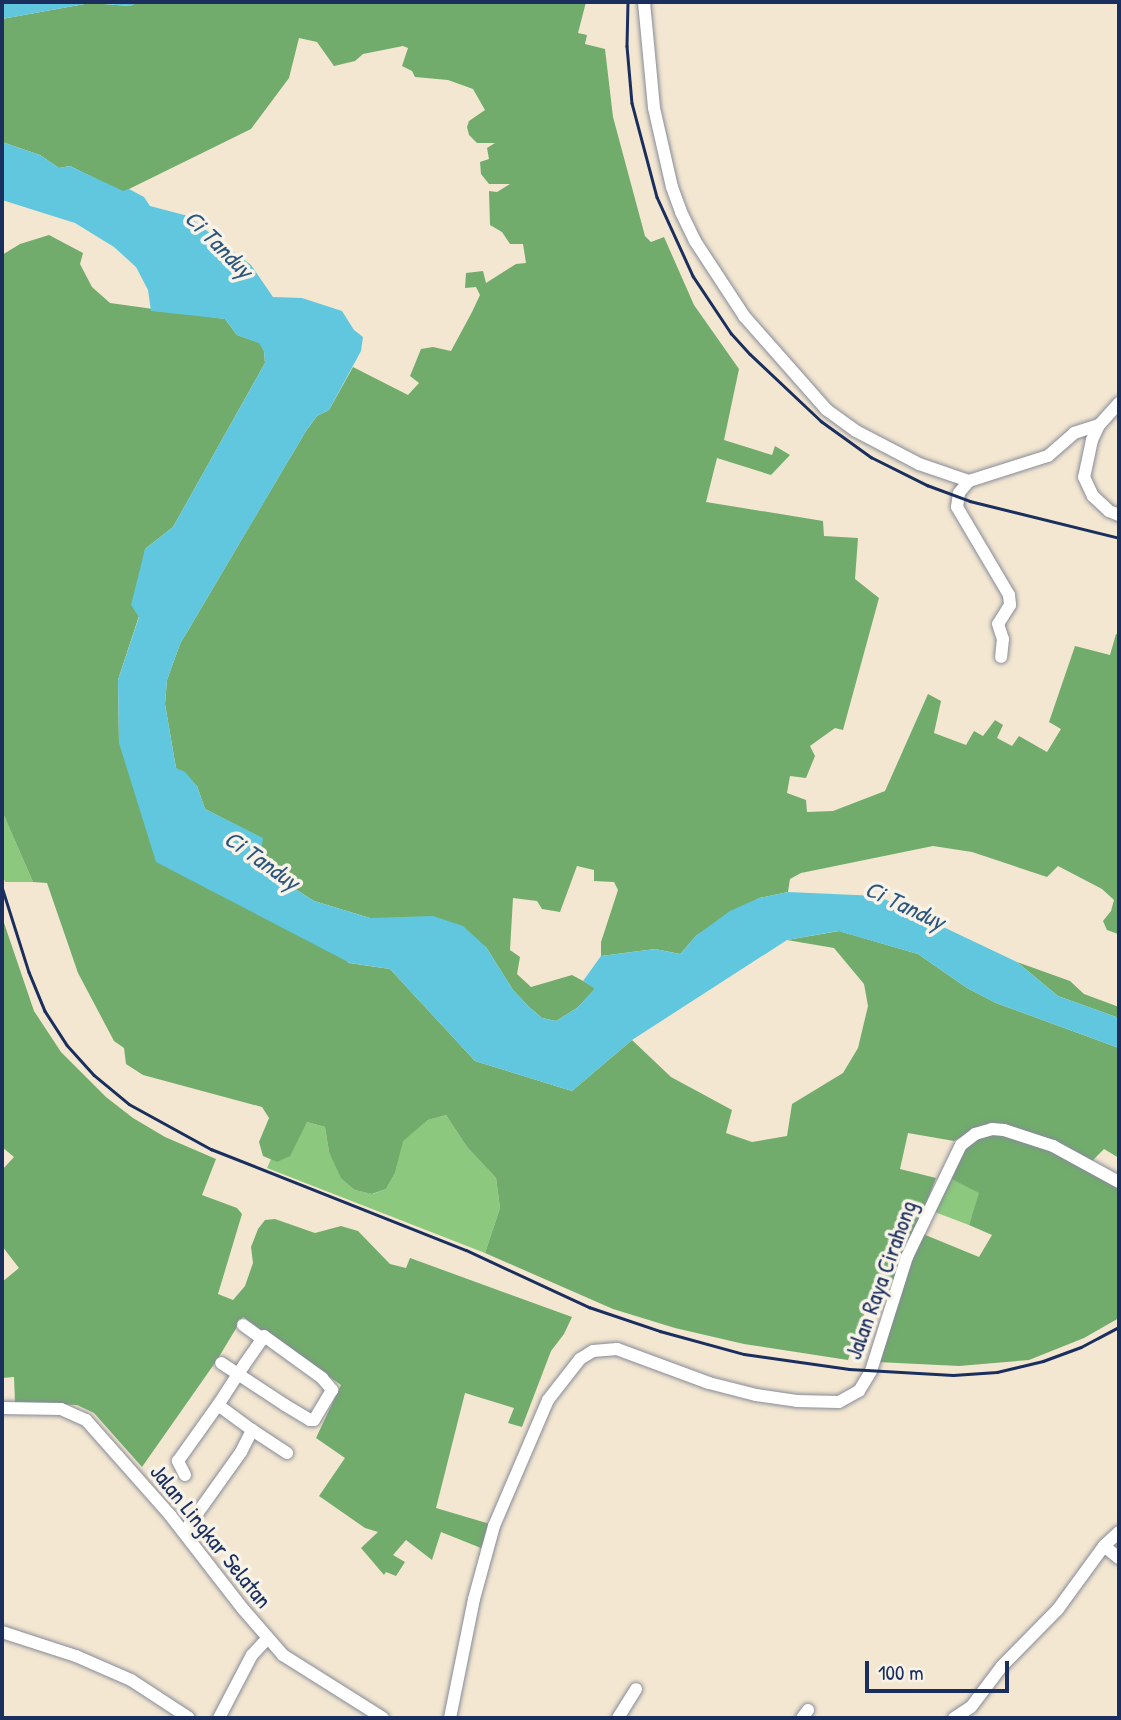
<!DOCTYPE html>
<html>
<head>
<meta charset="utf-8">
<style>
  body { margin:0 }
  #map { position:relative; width:1121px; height:1720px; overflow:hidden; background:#f3e7d1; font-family:"Patrick Hand",sans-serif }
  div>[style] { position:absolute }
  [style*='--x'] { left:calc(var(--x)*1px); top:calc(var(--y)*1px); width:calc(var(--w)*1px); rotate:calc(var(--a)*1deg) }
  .green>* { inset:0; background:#8cc87d }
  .forest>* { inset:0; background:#71ac6c }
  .water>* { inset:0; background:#61c7df }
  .roads { filter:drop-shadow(0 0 2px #878b98) drop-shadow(0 0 2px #878b98) }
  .minor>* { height:12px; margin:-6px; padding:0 6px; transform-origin:6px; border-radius:6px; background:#fff }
  .rail>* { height:2.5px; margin:-1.25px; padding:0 1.25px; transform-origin:1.25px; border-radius:1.25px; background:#1b2f5e }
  span { translate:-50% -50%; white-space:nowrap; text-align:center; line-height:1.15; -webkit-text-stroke:7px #f7f3e8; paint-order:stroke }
  .street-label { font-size:23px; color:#1b2f5e }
  .water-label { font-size:24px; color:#2c557e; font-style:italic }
  .frame { position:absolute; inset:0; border:4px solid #1b2f5e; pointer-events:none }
  .scale { position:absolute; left:865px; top:1661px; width:144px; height:32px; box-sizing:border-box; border:4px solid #1b2f5e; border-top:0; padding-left:9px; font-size:21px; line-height:24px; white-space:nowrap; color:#1b2f5e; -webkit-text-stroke:5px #f7f3e8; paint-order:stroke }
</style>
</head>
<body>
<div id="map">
  <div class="green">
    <i style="clip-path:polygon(2px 811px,33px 882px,5px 882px,2px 873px)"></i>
    <i style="clip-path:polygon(446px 1115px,467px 1147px,496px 1178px,500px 1208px,485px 1253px,267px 1168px,271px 1159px,277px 1162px,307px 1122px,325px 1127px,329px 1152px,355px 1190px,373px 1194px,386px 1189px,395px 1173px,402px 1141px,428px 1120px)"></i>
    <i style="clip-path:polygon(947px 1177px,980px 1193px,969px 1225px,932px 1211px)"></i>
  </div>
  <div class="forest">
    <i style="clip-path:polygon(138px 2px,586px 2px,578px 33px,587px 35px,585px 44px,605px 49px,613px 117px,645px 236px,651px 242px,664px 237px,694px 305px,739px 369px,724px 440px,772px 455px,775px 446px,790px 455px,771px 475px,717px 458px,706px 502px,823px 521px,824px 536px,858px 538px,855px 579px,879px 598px,843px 730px,835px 728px,810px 746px,815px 756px,806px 778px,790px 776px,787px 793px,806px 800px,807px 812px,833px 811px,885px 791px,928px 694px,941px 701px,934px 733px,966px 745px,974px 731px,983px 736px,995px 720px,1003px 725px,997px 738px,1012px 746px,1019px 736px,1047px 752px,1061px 729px,1049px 722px,1075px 646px,1110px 655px,1116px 634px,1119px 635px,1118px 934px,1107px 930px,1103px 921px,1111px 911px,1114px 900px,1102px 889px,1058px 866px,1047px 877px,972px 852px,933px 846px,801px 873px,790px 879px,788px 892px,759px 898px,697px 935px,680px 954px,655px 949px,601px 956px,601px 942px,618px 890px,614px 882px,594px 881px,594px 870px,577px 866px,560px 912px,542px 909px,537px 901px,513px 898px,510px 950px,520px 957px,517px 974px,531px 987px,572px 975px,596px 988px,577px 1008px,556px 1021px,542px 1018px,528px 1006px,513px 990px,486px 947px,401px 918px,370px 918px,314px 901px,292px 887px,266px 860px,261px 853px,262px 838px,205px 809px,197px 786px,176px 768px,165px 704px,167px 680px,180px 644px,265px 500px,306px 431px,317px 416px,329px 410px,353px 367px,408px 395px,419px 383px,410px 376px,421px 349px,433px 347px,451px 351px,472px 312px,480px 295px,476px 287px,465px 288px,466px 273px,483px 271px,486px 283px,516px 264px,526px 263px,523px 244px,510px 244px,502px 232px,490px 225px,489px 191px,497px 192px,510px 184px,489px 184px,481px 174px,480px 162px,489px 159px,487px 148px,495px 143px,477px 143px,469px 135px,467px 127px,469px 121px,485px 110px,473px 89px,448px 80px,415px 77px,412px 71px,402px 66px,408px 48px,403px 46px,363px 54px,355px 61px,334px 66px,317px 42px,299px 38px,289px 78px,251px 129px,123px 192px,70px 166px,59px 168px,40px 155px,2px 142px,2px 19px,90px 3px,130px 6px)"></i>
    <i style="clip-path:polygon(49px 235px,83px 253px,80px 264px,92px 287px,110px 303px,225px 319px,237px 335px,260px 343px,264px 351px,265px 363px,173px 527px,145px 549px,139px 616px,118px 680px,119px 743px,349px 963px,390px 969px,475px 1061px,572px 1091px,632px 1040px,671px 1077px,732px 1110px,726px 1133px,752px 1142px,787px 1136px,792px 1104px,843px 1073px,858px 1048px,868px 1006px,864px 984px,834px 948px,787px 940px,839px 931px,918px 954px,967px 988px,996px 1003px,1119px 1048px,1119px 1158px,1104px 1149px,1090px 1163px,1057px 1143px,976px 1128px,954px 1141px,908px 1133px,900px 1169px,936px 1178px,893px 1287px,876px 1281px,848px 1360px,744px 1344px,675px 1328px,613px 1309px,485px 1253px,500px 1208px,496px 1178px,467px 1147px,446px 1115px,428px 1120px,403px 1141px,395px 1173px,386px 1189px,372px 1194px,355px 1190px,341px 1178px,329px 1152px,325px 1127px,307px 1122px,290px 1156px,277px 1162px,263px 1156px,259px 1142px,269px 1118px,262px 1107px,143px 1075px,126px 1064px,124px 1048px,114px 1041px,78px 973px,47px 883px,33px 882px,2px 811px,2px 255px,20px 244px)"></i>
    <i style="clip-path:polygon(2px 917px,34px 1011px,61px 1052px,106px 1097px,133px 1118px,165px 1137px,216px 1159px,202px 1195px,237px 1208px,242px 1214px,218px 1294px,233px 1300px,245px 1286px,253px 1263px,251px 1247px,258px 1229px,265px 1220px,275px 1219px,315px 1233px,341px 1226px,358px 1231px,390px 1264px,406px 1268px,410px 1258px,572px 1317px,564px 1334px,551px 1351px,522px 1427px,508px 1423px,514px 1408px,465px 1393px,436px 1508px,490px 1524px,481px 1548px,441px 1532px,432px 1560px,406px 1540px,393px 1555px,405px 1562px,396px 1576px,386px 1572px,384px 1575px,361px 1548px,378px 1532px,365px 1528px,319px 1496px,345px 1458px,316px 1438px,341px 1385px,243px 1317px,217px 1360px,142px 1467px,94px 1413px,77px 1405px,15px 1402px,14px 1377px,2px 1378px,2px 1282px,19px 1268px,2px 1246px,2px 1170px,14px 1157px,2px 1147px)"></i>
    <i style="clip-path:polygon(1017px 962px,1070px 981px,1084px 994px,1119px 1007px,1119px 1018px,1058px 996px)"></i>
    <i style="clip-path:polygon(992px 1134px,1003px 1134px,1052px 1151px,1118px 1185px,1119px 1318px,1084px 1338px,1029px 1360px,959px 1366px,877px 1362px,904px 1280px,923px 1234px,979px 1257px,992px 1235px,969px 1225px,979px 1193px,947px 1177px,963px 1147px,978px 1137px)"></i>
  </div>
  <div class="water">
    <i style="clip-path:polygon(2px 2px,138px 2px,130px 6px,90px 3px,2px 19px)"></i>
    <i style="clip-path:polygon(2px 142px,40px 155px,59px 168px,70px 166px,123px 191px,129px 189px,144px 197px,150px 206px,188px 216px,251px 265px,273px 297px,302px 298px,342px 311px,354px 330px,363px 337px,361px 351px,329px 410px,317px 416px,306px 431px,180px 644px,167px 680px,165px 704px,176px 768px,185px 772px,197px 786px,205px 809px,263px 838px,261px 853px,292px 887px,314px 901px,370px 918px,433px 916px,463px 926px,486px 947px,513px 990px,528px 1006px,542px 1018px,556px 1021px,577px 1008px,595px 989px,583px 981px,601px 956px,655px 949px,680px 954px,697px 935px,730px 911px,759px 898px,788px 892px,878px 896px,1017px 962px,1058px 996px,1119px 1018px,1119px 1048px,996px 1003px,967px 988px,918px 954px,838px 931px,787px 940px,632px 1040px,572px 1091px,475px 1061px,390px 969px,350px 963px,156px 862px,119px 743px,118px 680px,139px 617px,131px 605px,145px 549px,173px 527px,265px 363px,264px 351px,259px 343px,237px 335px,225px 319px,151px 311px,148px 290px,136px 267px,114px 247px,75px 223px,2px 200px)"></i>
  </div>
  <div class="roads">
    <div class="minor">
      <i style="--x:644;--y:2;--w:106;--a:84.6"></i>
      <i style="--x:654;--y:108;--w:81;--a:77.2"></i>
      <i style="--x:672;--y:187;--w:27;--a:70"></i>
      <i style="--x:681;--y:212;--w:32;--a:64"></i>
      <i style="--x:695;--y:241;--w:90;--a:56.8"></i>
      <i style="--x:744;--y:316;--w:125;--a:48.6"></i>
      <i style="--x:827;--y:410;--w:36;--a:36"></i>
      <i style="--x:856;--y:431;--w:71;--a:27.6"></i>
      <i style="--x:919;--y:464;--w:53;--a:18.8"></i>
      <i style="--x:969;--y:481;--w:83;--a:-17.6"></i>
      <i style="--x:1048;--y:456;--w:35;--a:-41"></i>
      <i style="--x:1074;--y:433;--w:26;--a:-18"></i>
      <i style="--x:1119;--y:403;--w:30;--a:132"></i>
      <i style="--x:1099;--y:425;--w:17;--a:115"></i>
      <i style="--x:1092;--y:440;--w:38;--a:102"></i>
      <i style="--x:1084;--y:477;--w:21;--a:65"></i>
      <i style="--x:1093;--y:496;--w:22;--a:43"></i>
      <i style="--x:1109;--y:511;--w:11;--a:22"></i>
      <i style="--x:969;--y:481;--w:16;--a:130"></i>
      <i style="--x:959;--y:493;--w:14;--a:98"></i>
      <i style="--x:957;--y:507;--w:102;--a:59.4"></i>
      <i style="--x:1009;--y:595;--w:10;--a:84"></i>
      <i style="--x:1010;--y:605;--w:22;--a:122"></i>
      <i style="--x:998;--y:624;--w:16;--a:72"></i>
      <i style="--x:1003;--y:639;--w:18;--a:96"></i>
      <i style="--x:243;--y:1325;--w:24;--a:36"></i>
      <i style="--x:2;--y:1408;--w:59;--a:1"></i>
      <i style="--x:61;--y:1409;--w:27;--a:24"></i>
      <i style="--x:86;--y:1420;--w:127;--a:48.5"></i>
      <i style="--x:170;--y:1515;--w:119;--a:52.2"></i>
      <i style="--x:243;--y:1609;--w:61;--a:49"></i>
      <i style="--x:283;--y:1655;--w:118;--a:32.2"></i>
      <i style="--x:252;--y:1430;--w:42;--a:33.3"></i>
      <i style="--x:185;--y:1475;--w:16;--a:-117"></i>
      <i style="--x:178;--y:1461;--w:69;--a:-54.5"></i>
      <i style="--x:184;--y:1532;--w:98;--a:-54.5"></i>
      <i style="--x:241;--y:1452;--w:25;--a:-63"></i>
      <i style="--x:252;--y:1430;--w:42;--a:-143.7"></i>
      <i style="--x:218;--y:1405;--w:37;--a:-57"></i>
      <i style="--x:238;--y:1374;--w:11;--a:-56"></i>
      <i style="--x:244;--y:1365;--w:35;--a:-55"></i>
      <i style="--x:264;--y:1336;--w:72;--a:35.9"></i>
      <i style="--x:322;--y:1378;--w:16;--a:50"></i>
      <i style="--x:332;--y:1390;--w:35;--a:121"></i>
      <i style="--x:314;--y:1420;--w:4;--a:180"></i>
      <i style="--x:310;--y:1420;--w:29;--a:-149"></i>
      <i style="--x:285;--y:1405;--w:56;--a:-146.6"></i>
      <i style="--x:238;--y:1374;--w:20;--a:-147"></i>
      <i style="--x:1104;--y:1546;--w:19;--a:39"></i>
      <i style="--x:2;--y:1632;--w:78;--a:18"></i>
      <i style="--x:76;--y:1656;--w:60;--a:23.6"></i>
      <i style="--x:131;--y:1680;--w:69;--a:33.2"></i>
      <i style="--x:219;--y:1718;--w:71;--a:-62.4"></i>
      <i style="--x:252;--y:1655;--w:22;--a:-47"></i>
      <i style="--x:450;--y:1718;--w:121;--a:-78.6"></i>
      <i style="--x:474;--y:1599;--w:76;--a:-74.7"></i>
      <i style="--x:494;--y:1526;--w:137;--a:-66.8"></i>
      <i style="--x:548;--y:1400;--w:52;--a:-52"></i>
      <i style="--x:580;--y:1359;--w:15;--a:-32"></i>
      <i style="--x:593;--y:1351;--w:24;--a:-5"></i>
      <i style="--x:617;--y:1349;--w:98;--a:20.3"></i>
      <i style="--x:709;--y:1383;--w:49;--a:14.3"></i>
      <i style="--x:756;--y:1395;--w:41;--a:8.3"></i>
      <i style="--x:797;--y:1401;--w:42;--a:1.4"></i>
      <i style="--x:839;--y:1402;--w:23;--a:-29"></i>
      <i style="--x:859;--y:1391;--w:23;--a:-59"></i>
      <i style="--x:871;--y:1371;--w:120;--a:-72.5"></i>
      <i style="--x:907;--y:1257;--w:124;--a:-64.3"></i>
      <i style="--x:961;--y:1145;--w:18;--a:-38"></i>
      <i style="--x:975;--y:1134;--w:18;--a:-16"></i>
      <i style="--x:992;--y:1129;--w:12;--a:5"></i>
      <i style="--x:1004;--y:1130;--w:52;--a:18.1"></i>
      <i style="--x:1053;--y:1146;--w:75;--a:28.6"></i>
      <i style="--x:618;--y:1718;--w:34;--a:-58"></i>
      <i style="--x:802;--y:1718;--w:10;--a:-53"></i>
      <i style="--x:954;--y:1718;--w:20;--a:-33"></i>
      <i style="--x:971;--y:1707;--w:51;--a:-52.9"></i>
      <i style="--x:1002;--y:1666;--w:80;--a:-45.5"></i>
      <i style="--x:1058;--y:1609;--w:78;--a:-53.9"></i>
      <i style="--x:1104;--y:1546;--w:21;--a:-43"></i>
    </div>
  </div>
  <div class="rail">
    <i style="--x:628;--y:2;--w:44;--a:91.3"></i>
    <i style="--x:627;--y:46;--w:57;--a:85"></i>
    <i style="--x:632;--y:103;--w:97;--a:75.1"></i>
    <i style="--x:657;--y:197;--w:87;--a:65.5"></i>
    <i style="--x:693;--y:276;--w:69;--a:56.3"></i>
    <i style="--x:731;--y:333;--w:28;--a:48"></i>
    <i style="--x:750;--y:354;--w:98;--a:43.3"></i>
    <i style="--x:821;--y:421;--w:62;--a:35.8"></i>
    <i style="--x:871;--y:457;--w:63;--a:26.6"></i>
    <i style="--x:927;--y:485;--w:46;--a:20.4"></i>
    <i style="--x:970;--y:501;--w:154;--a:13.9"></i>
    <i style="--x:2;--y:887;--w:89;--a:72.4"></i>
    <i style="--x:29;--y:972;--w:42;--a:67.7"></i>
    <i style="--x:45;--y:1011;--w:40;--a:57.1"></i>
    <i style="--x:67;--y:1045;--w:40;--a:48"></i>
    <i style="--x:94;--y:1075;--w:45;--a:39.6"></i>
    <i style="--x:129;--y:1104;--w:94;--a:28.8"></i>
    <i style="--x:211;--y:1149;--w:274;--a:21.6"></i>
    <i style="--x:466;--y:1250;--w:136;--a:24.9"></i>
    <i style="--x:589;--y:1307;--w:75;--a:18.7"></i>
    <i style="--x:660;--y:1331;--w:87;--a:15.3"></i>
    <i style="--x:744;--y:1354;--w:106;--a:8.1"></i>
    <i style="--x:849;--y:1369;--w:104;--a:3.3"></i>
    <i style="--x:953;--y:1375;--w:44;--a:-3.9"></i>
    <i style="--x:997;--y:1372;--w:47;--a:-13.4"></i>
    <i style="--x:1043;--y:1361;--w:40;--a:-20.2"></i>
    <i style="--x:1081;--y:1347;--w:43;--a:-27.8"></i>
  </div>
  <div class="street-label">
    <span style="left:881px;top:1280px;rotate:-70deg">Jalan Raya Cirahong</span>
    <span style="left:211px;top:1536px;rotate:51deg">Jalan Lingkar Selatan</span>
  </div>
  <div class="water-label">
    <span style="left:219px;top:244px;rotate:45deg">Ci Tanduy</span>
    <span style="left:262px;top:860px;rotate:35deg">Ci Tanduy</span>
    <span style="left:905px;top:905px;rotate:25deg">Ci Tanduy</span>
  </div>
  <div class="frame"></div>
  <div class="scale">100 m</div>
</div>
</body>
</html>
